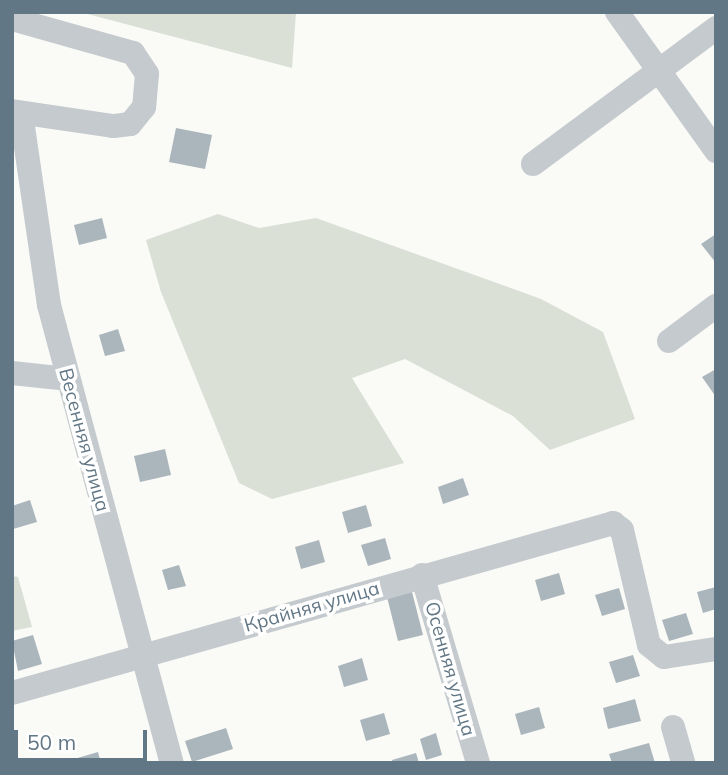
<!DOCTYPE html>
<html>
<head>
<meta charset="utf-8">
<style>
  body { margin:0 }
  #map { position:relative; width:728px; height:775px; overflow:hidden; background:#fafaf7; font-family:Mulish,sans-serif }
  div>[style] { position:absolute }
  [style*='--x'] { left:calc(var(--x)*1px); top:calc(var(--y)*1px); width:calc(var(--w)*1px); rotate:calc(var(--a)*1deg) }
  .green>* { inset:0; background:#dae0d6 }
  .building>* { inset:0; background:#abb5bc }
  .minor>* { height:24px; margin:-12px; padding:0 12px; transform-origin:12px; border-radius:12px; background:#c4cacd }
  span { translate:-50% -50%; white-space:nowrap; text-align:center; line-height:1.15; -webkit-text-stroke:7px #fff; paint-order:stroke }
  .street-label { font-size:19px; color:#627785 }
  .frame { position:absolute; inset:0; border:14px solid #627785; pointer-events:none }
  .scale { position:absolute; left:14px; top:730px; width:133px; height:32px; box-sizing:border-box; border:4px solid #627785; border-top:0; padding-left:9px; font-size:21px; line-height:24px; white-space:nowrap; color:#627785; -webkit-text-stroke:5px #fff; paint-order:stroke }
</style>
</head>
<body>
<div id="map">
  <div class="green">
    <i style="clip-path:polygon(80px 12px,296px 12px,292px 68px)"></i>
    <i style="clip-path:polygon(218px 214px,259px 228px,316px 218px,541px 299px,603px 332px,635px 419px,550px 450px,513px 416px,405px 359px,352px 378px,404px 463px,272px 499px,239px 483px,161px 292px,146px 240px)"></i>
    <i style="clip-path:polygon(12px 576px,18px 577px,32px 627px,12px 631px)"></i>
  </div>
  <div class="building">
    <i style="clip-path:polygon(176px 128px,212px 135px,205px 169px,169px 162px)"></i>
    <i style="clip-path:polygon(102px 218px,107px 238px,79px 245px,74px 225px)"></i>
    <i style="clip-path:polygon(716px 234px,716px 263px,701px 244px)"></i>
    <i style="clip-path:polygon(118px 329px,125px 351px,105px 356px,99px 335px)"></i>
    <i style="clip-path:polygon(716px 369px,716px 397px,702px 377px)"></i>
    <i style="clip-path:polygon(165px 449px,171px 475px,140px 482px,134px 456px)"></i>
    <i style="clip-path:polygon(463px 478px,469px 495px,443px 504px,438px 487px)"></i>
    <i style="clip-path:polygon(30px 500px,37px 522px,13px 529px,12px 506px)"></i>
    <i style="clip-path:polygon(366px 505px,372px 526px,348px 533px,342px 512px)"></i>
    <i style="clip-path:polygon(385px 538px,391px 559px,368px 566px,361px 545px)"></i>
    <i style="clip-path:polygon(319px 540px,325px 562px,301px 569px,295px 547px)"></i>
    <i style="clip-path:polygon(179px 565px,186px 586px,168px 590px,162px 570px)"></i>
    <i style="clip-path:polygon(559px 573px,565px 594px,541px 601px,535px 580px)"></i>
    <i style="clip-path:polygon(716px 587px,716px 609px,703px 613px,697px 592px)"></i>
    <i style="clip-path:polygon(411px 588px,423px 635px,398px 641px,386px 593px)"></i>
    <i style="clip-path:polygon(619px 588px,625px 609px,602px 616px,595px 595px)"></i>
    <i style="clip-path:polygon(686px 613px,693px 634px,669px 641px,662px 620px)"></i>
    <i style="clip-path:polygon(33px 635px,42px 664px,18px 671px,12px 641px)"></i>
    <i style="clip-path:polygon(633px 655px,640px 676px,616px 683px,609px 662px)"></i>
    <i style="clip-path:polygon(362px 658px,368px 680px,344px 687px,338px 666px)"></i>
    <i style="clip-path:polygon(635px 699px,641px 721px,608px 729px,603px 708px)"></i>
    <i style="clip-path:polygon(539px 707px,545px 728px,521px 735px,515px 714px)"></i>
    <i style="clip-path:polygon(384px 713px,390px 734px,366px 741px,360px 720px)"></i>
    <i style="clip-path:polygon(226px 728px,233px 749px,192px 762px,185px 741px)"></i>
    <i style="clip-path:polygon(436px 733px,442px 755px,426px 760px,420px 739px)"></i>
    <i style="clip-path:polygon(649px 743px,655px 763px,612px 763px,609px 754px)"></i>
    <i style="clip-path:polygon(98px 752px,101px 763px,75px 763px,74px 759px)"></i>
    <i style="clip-path:polygon(416px 753px,419px 763px,393px 763px,392px 760px)"></i>
  </div>
  <div class="minor">
    <i style="--x:617;--y:12;--w:171;--a:54.5"></i>
    <i style="--x:12;--y:19;--w:126;--a:15.7"></i>
    <i style="--x:133;--y:53;--w:25;--a:56"></i>
    <i style="--x:147;--y:74;--w:33;--a:95"></i>
    <i style="--x:144;--y:107;--w:22;--a:129"></i>
    <i style="--x:130;--y:124;--w:17;--a:173"></i>
    <i style="--x:113;--y:126;--w:102;--a:-171.6"></i>
    <i style="--x:21;--y:113;--w:194;--a:81.7"></i>
    <i style="--x:49;--y:305;--w:474;--a:75"></i>
    <i style="--x:533;--y:164;--w:228;--a:-36.6"></i>
    <i style="--x:669;--y:341;--w:59;--a:-36.7"></i>
    <i style="--x:12;--y:373;--w:55;--a:6.2"></i>
    <i style="--x:422;--y:575;--w:196;--a:73.4"></i>
    <i style="--x:12;--y:693;--w:625;--a:-15.79"></i>
    <i style="--x:613;--y:523;--w:11;--a:38"></i>
    <i style="--x:622;--y:530;--w:118;--a:76.8"></i>
    <i style="--x:649;--y:645;--w:19;--a:39"></i>
    <i style="--x:664;--y:657;--w:53;--a:-8.7"></i>
    <i style="--x:673;--y:727;--w:37;--a:74"></i>
  </div>
  <div class="street-label">
    <span style="left:84px;top:440px;rotate:75deg">Весенняя улица</span>
    <span style="left:312px;top:607px;rotate:-16deg">Крайняя улица</span>
    <span style="left:450px;top:669px;rotate:74deg">Осенняя улица</span>
  </div>
  <div class="frame"></div>
  <div class="scale">50 m</div>
</div>
</body>
</html>
